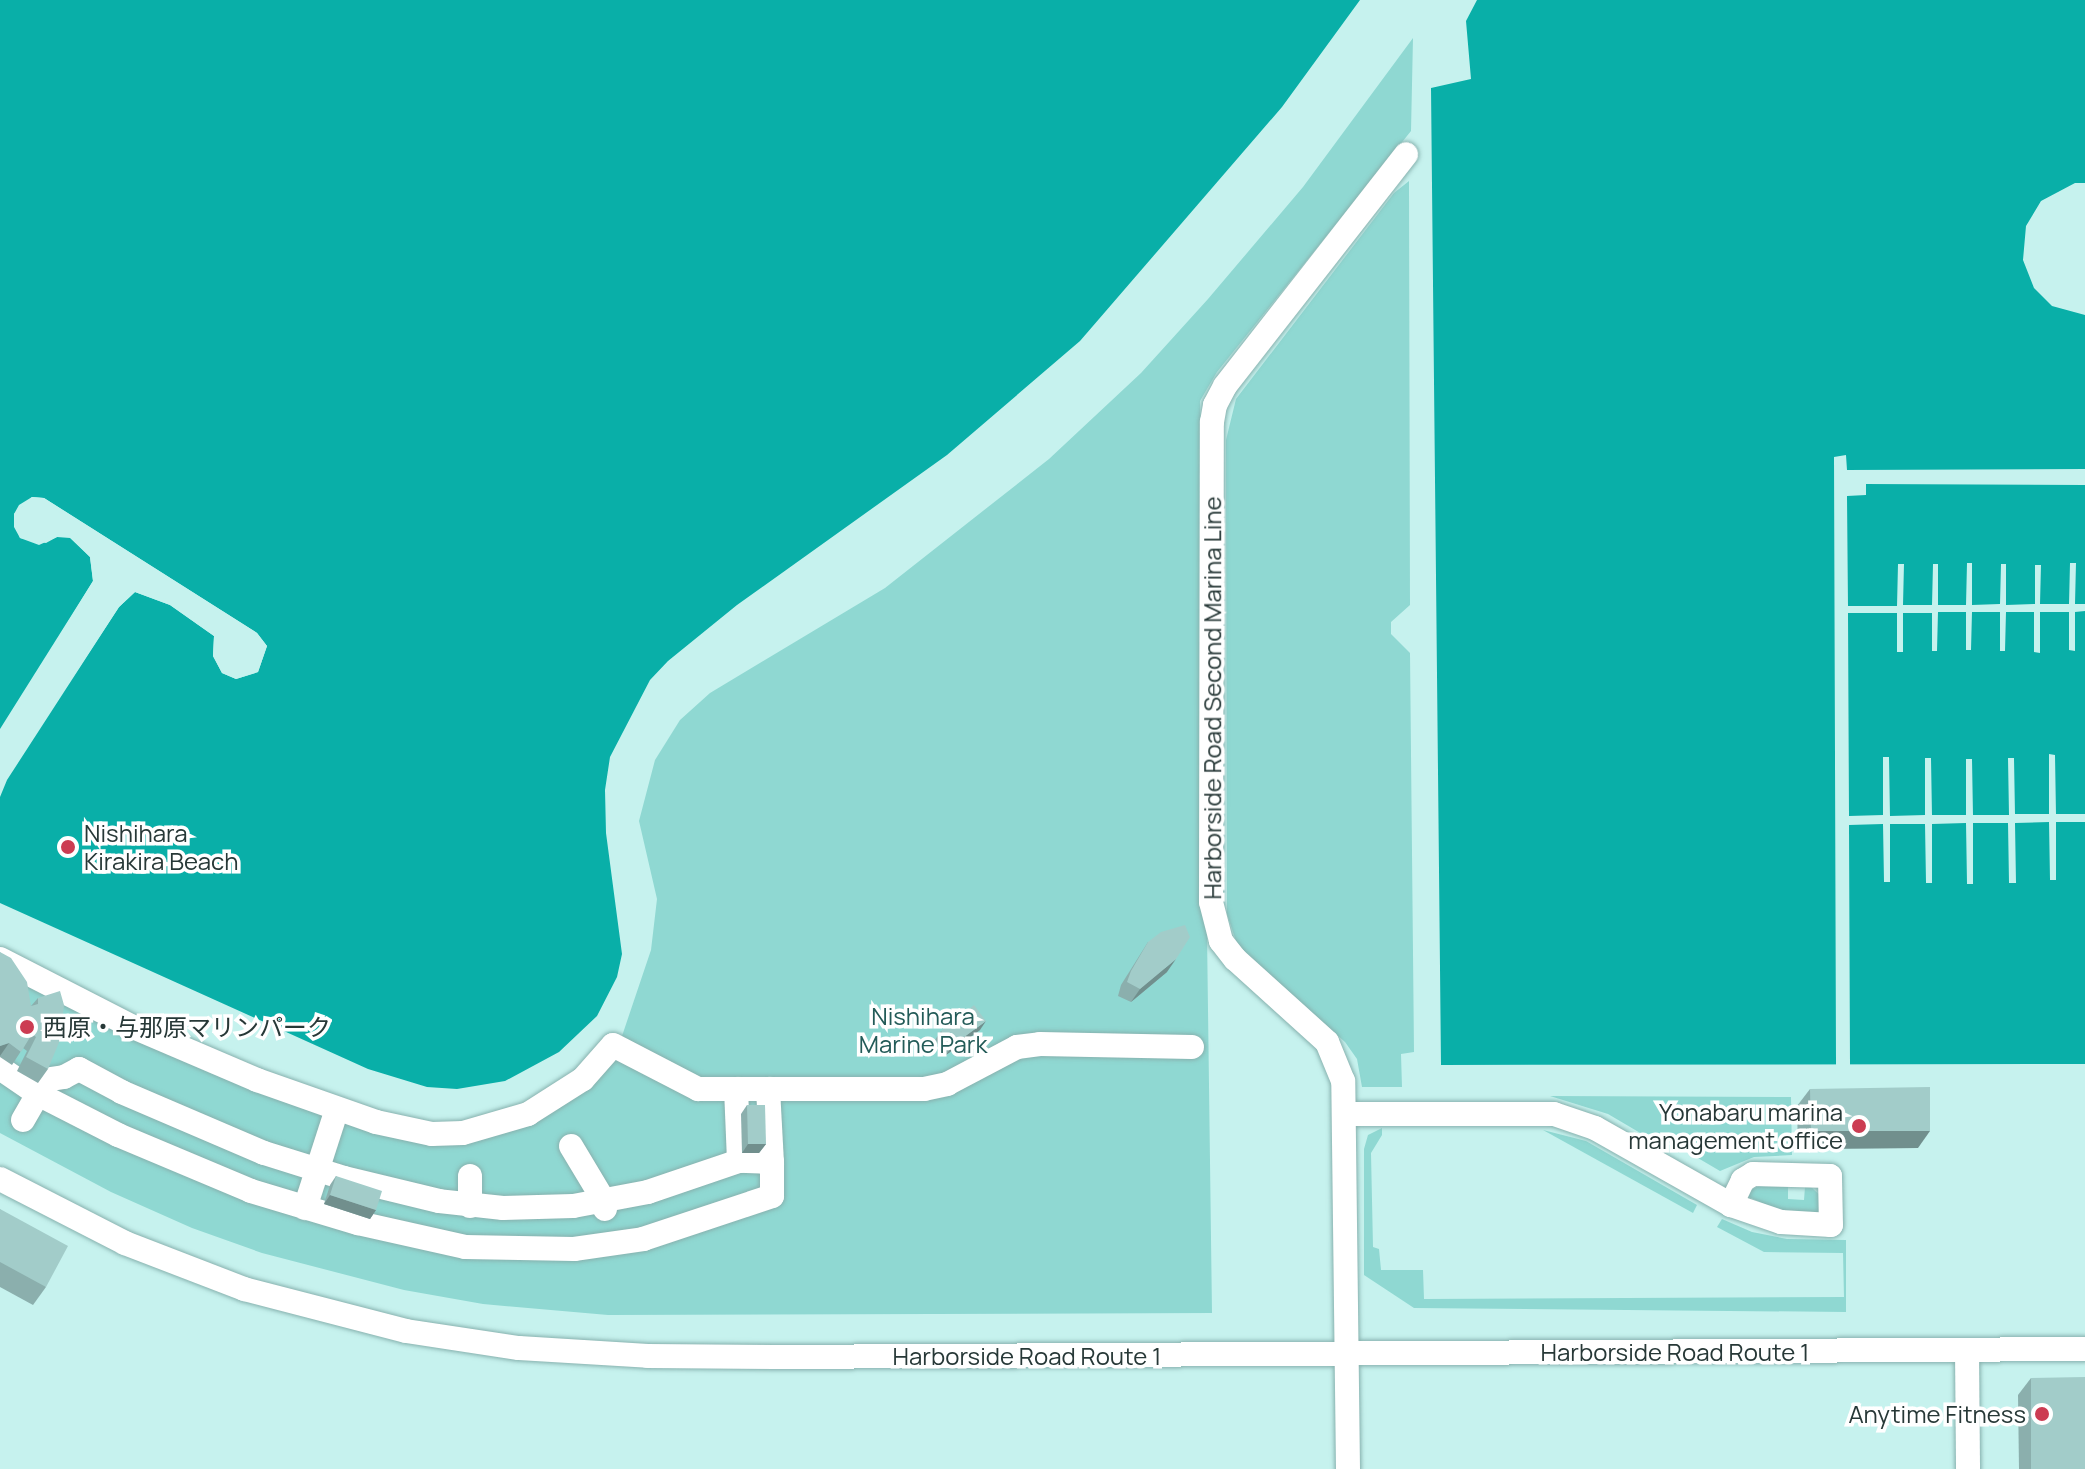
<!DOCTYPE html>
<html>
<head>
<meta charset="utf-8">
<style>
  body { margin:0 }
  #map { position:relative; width:2085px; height:1469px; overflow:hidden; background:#c6f2ee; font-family:Manrope,"Noto Sans JP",sans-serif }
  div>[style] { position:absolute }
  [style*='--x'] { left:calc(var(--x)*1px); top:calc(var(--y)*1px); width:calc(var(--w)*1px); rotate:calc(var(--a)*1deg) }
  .green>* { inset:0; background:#8fd8d2 }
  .water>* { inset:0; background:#09afa8 }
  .pier>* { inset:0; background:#c6f2ee }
  .roads { filter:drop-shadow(0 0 2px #87b1ae) drop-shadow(0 0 2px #87b1ae) }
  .minor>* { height:24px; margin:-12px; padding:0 12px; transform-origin:12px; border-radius:12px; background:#fff }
  .wall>* { inset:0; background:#8bafad }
  .shaded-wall>* { inset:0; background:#718f8d }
  .building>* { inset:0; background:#a2ccc9 }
  .dots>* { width:22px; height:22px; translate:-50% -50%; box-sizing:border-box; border:4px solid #fff; border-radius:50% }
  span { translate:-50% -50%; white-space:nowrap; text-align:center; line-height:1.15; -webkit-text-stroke:7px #fff; paint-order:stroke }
  .street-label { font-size:24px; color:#273837 }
  .poi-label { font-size:24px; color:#273837 }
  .left { translate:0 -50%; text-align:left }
  .right { translate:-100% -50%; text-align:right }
  .park-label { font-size:24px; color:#235b58 }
</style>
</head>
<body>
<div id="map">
  <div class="green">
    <i style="clip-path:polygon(1413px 38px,1411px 131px,1217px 372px,1200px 401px,1212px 1313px,608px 1315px,483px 1304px,404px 1290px,262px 1253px,192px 1228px,111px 1192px,0 1133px,0 962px,267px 1094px,486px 1136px,620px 1042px,651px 950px,657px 899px,639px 821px,655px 760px,680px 720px,710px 693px,885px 588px,1049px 459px,1141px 373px,1208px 299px,1303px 187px)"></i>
    <i style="clip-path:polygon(1409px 181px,1410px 605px,1391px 622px,1391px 634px,1410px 653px,1414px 1052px,1401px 1054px,1402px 1087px,1362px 1087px,1357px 1059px,1345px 1042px,1245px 953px,1236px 941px,1227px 914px,1226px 440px,1236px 399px,1394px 193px)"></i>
    <i style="clip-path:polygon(1550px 1096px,1791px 1097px,1792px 1155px,1754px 1157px,1720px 1171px,1657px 1134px,1642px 1134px,1608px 1114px)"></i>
    <i style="clip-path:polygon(1382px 1128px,1382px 1135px,1371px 1153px,1373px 1247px,1379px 1249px,1381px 1270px,1423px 1270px,1424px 1299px,1844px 1297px,1843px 1253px,1764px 1252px,1717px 1227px,1722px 1219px,1752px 1232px,1787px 1239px,1846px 1240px,1846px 1312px,1414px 1308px,1364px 1275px,1364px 1149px,1368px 1135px)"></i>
    <i style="clip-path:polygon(1543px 1130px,1586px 1141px,1697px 1205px,1693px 1213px)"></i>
    <i style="clip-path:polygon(1759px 1186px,1788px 1187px,1788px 1199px,1804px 1200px,1805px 1187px,1811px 1187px,1823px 1198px,1821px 1209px,1816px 1213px,1784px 1213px,1749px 1197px,1749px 1191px)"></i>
  </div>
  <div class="water">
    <i style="clip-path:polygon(0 0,1360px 0,1282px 107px,1080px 341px,947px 455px,737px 605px,668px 661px,650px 680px,610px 757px,605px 790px,606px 833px,622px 954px,617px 977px,597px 1016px,559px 1052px,505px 1081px,457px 1089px,427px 1087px,368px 1069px,0 903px,0 797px,7px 780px,119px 607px,135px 592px,170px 605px,214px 636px,213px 656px,222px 673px,236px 679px,258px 672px,267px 646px,257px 633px,44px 498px,32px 497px,14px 514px,20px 538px,46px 543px,57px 537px,70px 537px,90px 557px,93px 581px,0 729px)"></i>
    <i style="clip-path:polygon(1477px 0,2085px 0,2085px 183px,2075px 183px,2041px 201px,2026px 226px,2023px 260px,2034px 288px,2052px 306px,2085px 315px,2085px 1064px,1441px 1065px,1431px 88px,1471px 79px,1466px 21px)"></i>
  </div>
  <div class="pier">
    <i style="clip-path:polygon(1846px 455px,1847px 470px,2085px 469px,2085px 485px,1866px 484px,1866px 495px,1847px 496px,1848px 606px,1897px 606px,1898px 564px,1904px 564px,1903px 605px,1932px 605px,1933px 564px,1938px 564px,1938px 605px,1966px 605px,1967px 563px,1972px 563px,1972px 605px,2000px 604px,2001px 564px,2006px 564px,2006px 605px,2035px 604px,2035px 565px,2041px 565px,2040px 604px,2069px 604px,2070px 563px,2076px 563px,2075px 604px,2085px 604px,2085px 611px,2075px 612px,2075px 651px,2069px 650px,2069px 612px,2040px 612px,2040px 653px,2034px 652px,2034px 612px,2006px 612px,2005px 651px,2000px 651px,2000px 612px,1972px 612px,1971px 650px,1966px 650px,1966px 612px,1938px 612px,1937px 651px,1932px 651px,1932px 613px,1903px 613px,1903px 652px,1897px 652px,1897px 613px,1848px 613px,1849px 816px,1883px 815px,1883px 757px,1889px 757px,1890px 816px,1925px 815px,1925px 758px,1931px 758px,1932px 815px,1966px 815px,1966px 759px,1972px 759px,1973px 815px,2009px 815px,2008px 758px,2014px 758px,2015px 814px,2049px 814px,2049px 754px,2055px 755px,2056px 814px,2085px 814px,2085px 822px,2056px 822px,2056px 880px,2050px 880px,2049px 822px,2015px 823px,2016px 883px,2009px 883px,2008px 823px,1973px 823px,1973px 884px,1967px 884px,1966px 823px,1932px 824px,1932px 883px,1926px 883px,1925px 824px,1890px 824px,1890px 882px,1884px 882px,1883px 824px,1849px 825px,1850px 1065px,1836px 1065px,1834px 457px)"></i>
    <i style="clip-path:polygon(32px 497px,44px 498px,257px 633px,267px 646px,258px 672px,236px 679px,222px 673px,213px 656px,214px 636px,170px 605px,135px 592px,119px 607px,73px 677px,58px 693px,116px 604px,134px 588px,172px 601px,217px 633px,217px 655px,225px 670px,236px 675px,255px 669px,262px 647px,255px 636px,43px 502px,33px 501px,22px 507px,18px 515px,18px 526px,23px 535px,38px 541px,57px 533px,72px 534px,93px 555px,97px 582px,67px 636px,13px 720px,0 733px,93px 581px,90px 557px,70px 538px,57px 537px,39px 545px,20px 538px,14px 527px,14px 514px,19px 505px)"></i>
  </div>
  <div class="roads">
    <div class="minor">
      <i style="--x:0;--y:959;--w:149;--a:27.1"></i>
      <i style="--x:133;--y:1027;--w:135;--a:23.1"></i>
      <i style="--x:257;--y:1080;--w:126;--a:19.4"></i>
      <i style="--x:376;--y:1122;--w:57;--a:12.1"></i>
      <i style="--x:432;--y:1134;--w:31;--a:-2"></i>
      <i style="--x:463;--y:1133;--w:68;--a:-16.3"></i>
      <i style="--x:528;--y:1114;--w:65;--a:-32.5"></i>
      <i style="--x:583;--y:1079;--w:45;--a:-48.6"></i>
      <i style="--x:613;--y:1045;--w:96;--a:27.4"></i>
      <i style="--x:698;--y:1089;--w:70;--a:0"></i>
      <i style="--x:768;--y:1089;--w:73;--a:86.9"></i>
      <i style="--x:0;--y:1068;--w:46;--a:34.4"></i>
      <i style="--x:38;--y:1094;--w:90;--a:27.1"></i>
      <i style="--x:118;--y:1135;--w:144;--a:22.8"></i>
      <i style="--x:251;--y:1191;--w:112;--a:16.7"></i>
      <i style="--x:358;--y:1223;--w:110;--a:12.6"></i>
      <i style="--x:465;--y:1247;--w:109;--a:1.1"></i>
      <i style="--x:574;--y:1249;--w:70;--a:-8.2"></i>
      <i style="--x:643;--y:1239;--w:136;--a:-18.4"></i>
      <i style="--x:772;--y:1196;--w:34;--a:-90"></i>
      <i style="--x:772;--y:1162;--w:33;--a:-178"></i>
      <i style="--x:739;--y:1161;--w:96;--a:161.2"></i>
      <i style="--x:648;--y:1192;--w:76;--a:169.4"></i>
      <i style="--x:573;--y:1206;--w:70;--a:178.4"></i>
      <i style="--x:503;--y:1208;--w:64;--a:-173.8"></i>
      <i style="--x:439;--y:1201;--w:98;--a:-166.4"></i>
      <i style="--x:344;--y:1178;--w:84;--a:-162.6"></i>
      <i style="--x:264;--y:1153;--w:155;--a:-156.8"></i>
      <i style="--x:122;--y:1092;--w:49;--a:-151.9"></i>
      <i style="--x:79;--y:1069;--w:17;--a:152"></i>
      <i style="--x:64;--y:1077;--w:19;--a:171"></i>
      <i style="--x:45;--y:1080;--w:16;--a:117"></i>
      <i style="--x:38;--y:1094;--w:30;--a:120"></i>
      <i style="--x:736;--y:1089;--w:72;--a:87.6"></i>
      <i style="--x:768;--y:1089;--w:156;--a:0"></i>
      <i style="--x:924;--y:1089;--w:24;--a:-12"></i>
      <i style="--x:947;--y:1084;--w:79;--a:-27.9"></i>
      <i style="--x:1017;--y:1047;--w:23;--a:-7"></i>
      <i style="--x:1040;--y:1044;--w:152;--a:1.1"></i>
      <i style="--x:1345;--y:1114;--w:209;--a:0"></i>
      <i style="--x:1554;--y:1114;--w:43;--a:18.9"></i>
      <i style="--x:1595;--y:1128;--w:156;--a:29.5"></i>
      <i style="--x:1731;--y:1205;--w:53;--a:18.8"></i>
      <i style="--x:1781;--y:1222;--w:50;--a:3.4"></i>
      <i style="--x:1831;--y:1225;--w:49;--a:-91.2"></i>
      <i style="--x:1830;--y:1176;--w:77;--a:-178.5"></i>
      <i style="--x:1753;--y:1174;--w:12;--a:149"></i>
      <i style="--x:1743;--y:1180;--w:28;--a:116"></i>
      <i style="--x:571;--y:1146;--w:64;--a:59"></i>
      <i style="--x:604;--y:1201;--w:8;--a:83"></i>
      <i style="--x:0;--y:1179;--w:140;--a:27.1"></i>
      <i style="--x:125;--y:1243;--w:128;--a:21.1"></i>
      <i style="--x:244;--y:1289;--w:167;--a:14.5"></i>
      <i style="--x:406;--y:1331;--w:114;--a:8.6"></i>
      <i style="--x:519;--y:1348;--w:129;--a:3.5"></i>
      <i style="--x:648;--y:1356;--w:126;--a:0.5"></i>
      <i style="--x:774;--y:1357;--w:1311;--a:-0.35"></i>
      <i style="--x:470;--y:1206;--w:30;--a:-90"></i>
      <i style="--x:305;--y:1208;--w:104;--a:-72.1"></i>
      <i style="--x:1967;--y:1350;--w:119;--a:89.5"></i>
      <i style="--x:1348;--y:1469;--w:388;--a:-90.7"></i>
      <i style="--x:1343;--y:1081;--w:42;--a:-112.3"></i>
      <i style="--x:1327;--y:1042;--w:124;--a:-137.9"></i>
      <i style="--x:1235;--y:959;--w:23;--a:-128"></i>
      <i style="--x:1221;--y:941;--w:40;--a:-104.4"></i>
      <i style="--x:1211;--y:902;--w:480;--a:-89.9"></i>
      <i style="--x:1212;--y:422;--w:17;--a:-80"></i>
      <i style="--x:1215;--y:405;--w:21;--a:-62"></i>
      <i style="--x:1225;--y:386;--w:294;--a:-52"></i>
    </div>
  </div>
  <div class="wall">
    <i style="clip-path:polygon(1148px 942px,1167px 972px,1131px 1002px,1118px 996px,1121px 985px)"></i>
    <i style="clip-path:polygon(0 952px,31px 1006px,38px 998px,48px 1069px,38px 1083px,17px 1071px,27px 1051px,23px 1048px,12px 1065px,0 1057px)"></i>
    <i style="clip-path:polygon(980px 1030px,946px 1055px,935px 1040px,941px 1031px)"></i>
    <i style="clip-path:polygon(1810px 1089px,1918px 1148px,1798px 1149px,1797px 1106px)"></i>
    <i style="clip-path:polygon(747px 1105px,766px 1144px,759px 1153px,742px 1153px,741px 1114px)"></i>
    <i style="clip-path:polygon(336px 1176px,376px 1210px,370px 1219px,324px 1204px,330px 1185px)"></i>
    <i style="clip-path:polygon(0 1209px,46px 1287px,33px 1305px,0 1287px)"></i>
    <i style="clip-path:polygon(2031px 1378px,2085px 1469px,2019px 1469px,2018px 1395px)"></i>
  </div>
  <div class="shaded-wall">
    <i style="clip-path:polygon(1176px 959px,1167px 972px,1131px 1002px,1140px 989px)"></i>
    <i style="clip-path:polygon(986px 1021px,980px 1030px,946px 1055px,952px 1046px)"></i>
    <i style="clip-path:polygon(9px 1043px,0 1056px,0 1046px)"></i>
    <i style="clip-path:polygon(1811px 1131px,1930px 1131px,1918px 1148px,1798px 1149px)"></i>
    <i style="clip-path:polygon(748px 1144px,766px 1144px,759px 1153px,742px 1153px)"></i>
    <i style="clip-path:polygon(330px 1195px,376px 1210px,370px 1219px,324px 1204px)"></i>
  </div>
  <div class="building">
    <i style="clip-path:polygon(1185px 925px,1190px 937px,1176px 959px,1140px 989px,1127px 982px,1131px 971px,1148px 942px,1161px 932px)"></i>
    <i style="clip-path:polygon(0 952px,11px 958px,27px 982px,31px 1006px,38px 1004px,38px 998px,60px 991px,64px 1005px,60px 1040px,48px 1069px,26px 1057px,36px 1037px,32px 1034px,21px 1052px,9px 1043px,0 1046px)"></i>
    <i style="clip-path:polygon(974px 1005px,986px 1021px,952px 1046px,941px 1031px)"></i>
    <i style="clip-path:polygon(1930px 1087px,1930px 1131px,1811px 1131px,1810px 1089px)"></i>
    <i style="clip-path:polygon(747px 1105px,765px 1105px,766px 1144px,748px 1144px)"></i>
    <i style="clip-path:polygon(336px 1176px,382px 1191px,376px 1210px,330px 1195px)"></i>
    <i style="clip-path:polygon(0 1209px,68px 1246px,46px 1287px,0 1262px)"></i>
    <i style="clip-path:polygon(2085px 1377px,2085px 1469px,2031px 1469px,2031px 1378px)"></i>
  </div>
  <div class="dots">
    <i style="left:68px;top:847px;background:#cc3c52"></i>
    <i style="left:27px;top:1027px;background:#cc3c52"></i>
    <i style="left:1859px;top:1126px;background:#cc3c52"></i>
    <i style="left:2042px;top:1414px;background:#cc3c52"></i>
  </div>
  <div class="street-label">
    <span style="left:1212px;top:698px;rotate:-90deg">Harborside Road Second Marina Line</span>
    <span style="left:1675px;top:1352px">Harborside Road Route 1</span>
    <span style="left:1027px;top:1356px">Harborside Road Route 1</span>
  </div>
  <div class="poi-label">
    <span class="left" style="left:84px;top:847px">Nishihara<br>Kirakira Beach</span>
    <span class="left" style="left:43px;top:1027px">西原・与那原マリンパーク</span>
    <span class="right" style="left:1843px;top:1126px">Yonabaru marina<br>management office</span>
    <span class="right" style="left:2026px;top:1414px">Anytime Fitness</span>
  </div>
  <div class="park-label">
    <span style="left:923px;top:1030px">Nishihara<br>Marine Park</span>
  </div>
</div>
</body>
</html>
